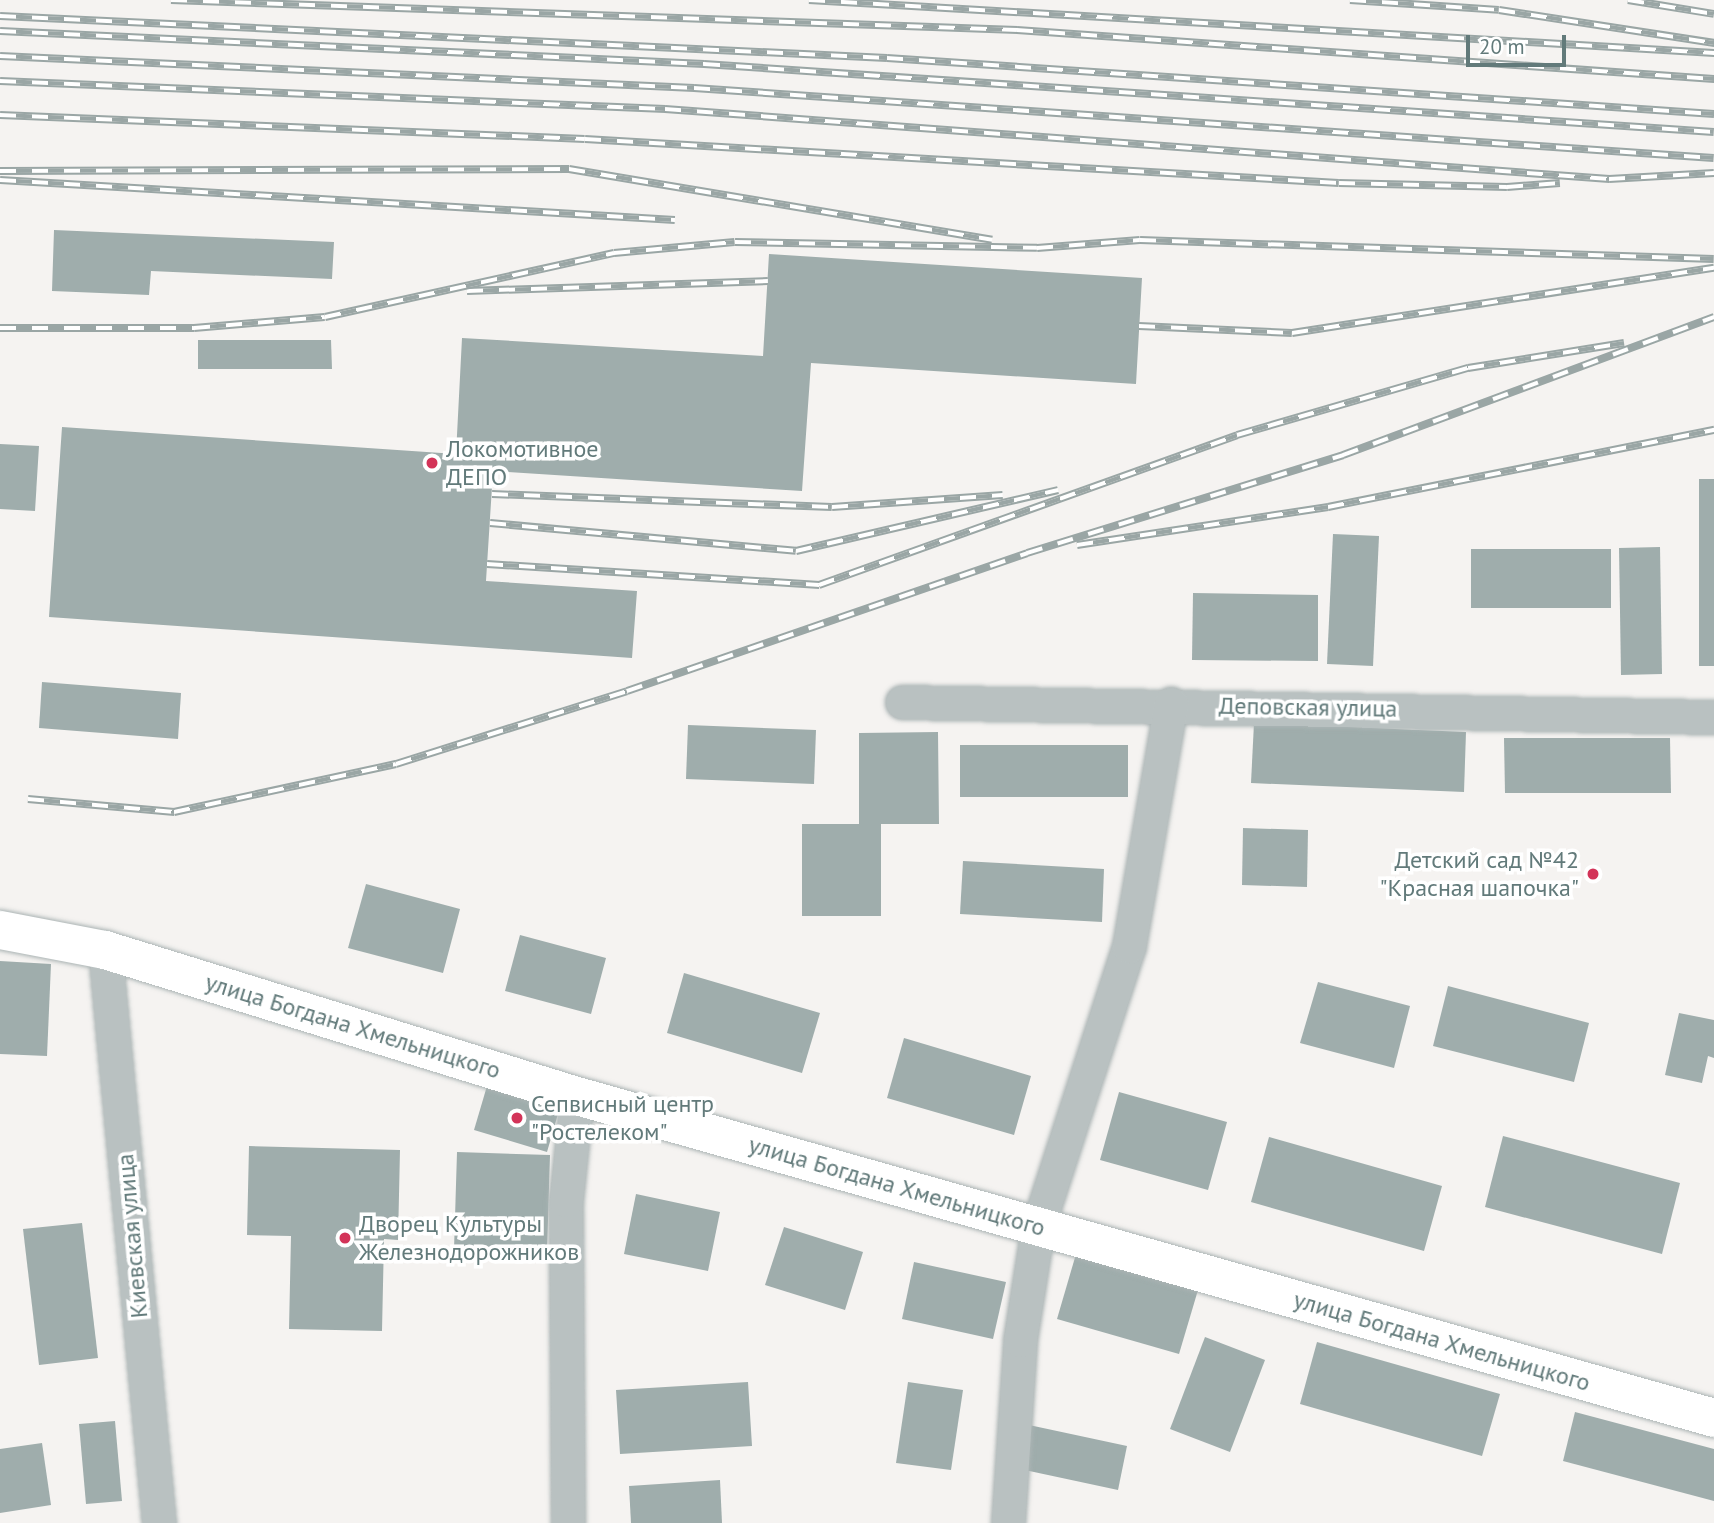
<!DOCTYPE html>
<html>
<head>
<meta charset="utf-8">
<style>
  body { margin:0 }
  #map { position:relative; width:1714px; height:1523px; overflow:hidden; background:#f5f3f1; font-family:"PT Sans",sans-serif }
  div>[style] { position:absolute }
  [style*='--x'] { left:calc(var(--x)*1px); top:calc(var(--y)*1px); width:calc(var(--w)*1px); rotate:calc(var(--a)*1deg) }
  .building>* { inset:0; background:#9fadac }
  .roads { filter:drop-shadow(0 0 2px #abb4b4) drop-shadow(0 0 2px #abb4b4) }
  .street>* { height:33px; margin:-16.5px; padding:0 16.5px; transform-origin:16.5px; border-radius:16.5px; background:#b9c1c1 }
  .primary>* { height:38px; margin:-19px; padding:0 19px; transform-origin:19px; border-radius:19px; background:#fff }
  .rail>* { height:8px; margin-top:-4px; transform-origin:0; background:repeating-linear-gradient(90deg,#fff 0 16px,#9aa6a5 0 32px); box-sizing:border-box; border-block:2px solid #9aa6a5 }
  .dots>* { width:19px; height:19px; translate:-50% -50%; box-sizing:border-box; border:4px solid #fff; border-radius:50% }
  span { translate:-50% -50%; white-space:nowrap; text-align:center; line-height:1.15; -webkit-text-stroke:7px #fff; paint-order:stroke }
  .poi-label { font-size:24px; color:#627a7a }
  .left { translate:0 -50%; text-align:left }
  .right { translate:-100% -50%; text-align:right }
  .street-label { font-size:24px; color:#627a7a }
  .scale { position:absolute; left:1466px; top:35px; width:100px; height:32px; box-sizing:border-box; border:4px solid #627a7a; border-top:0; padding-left:9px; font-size:21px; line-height:24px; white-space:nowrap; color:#627a7a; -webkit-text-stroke:5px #fff; paint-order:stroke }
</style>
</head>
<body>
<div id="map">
  <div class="building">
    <i style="clip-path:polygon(54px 230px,334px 242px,332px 279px,151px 271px,149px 295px,52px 291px)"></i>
    <i style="clip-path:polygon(769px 254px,1142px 278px,1136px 384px,811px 363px,802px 491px,493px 471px,486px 581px,637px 591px,632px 658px,49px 617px,62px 427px,456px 454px,462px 338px,763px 356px)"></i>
    <i style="clip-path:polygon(198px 340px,331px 340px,332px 369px,198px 369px)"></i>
    <i style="clip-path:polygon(0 444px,39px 446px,35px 511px,0 509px)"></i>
    <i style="clip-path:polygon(1699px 479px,1714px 479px,1714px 666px,1699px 666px)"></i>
    <i style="clip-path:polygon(1333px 534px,1379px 536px,1373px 666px,1327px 664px)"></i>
    <i style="clip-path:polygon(1660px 547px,1662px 674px,1621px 675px,1619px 548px)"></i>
    <i style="clip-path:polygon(1471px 549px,1611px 549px,1611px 608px,1471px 608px)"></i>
    <i style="clip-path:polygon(1193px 593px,1318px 595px,1318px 661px,1192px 660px)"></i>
    <i style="clip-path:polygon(42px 682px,181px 693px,178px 739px,39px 728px)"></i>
    <i style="clip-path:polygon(1254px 723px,1466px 732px,1464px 792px,1251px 783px)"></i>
    <i style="clip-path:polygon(688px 725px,816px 730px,814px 784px,686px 779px)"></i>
    <i style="clip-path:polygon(938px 732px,939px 824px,881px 824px,881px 916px,802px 916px,802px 824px,859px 824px,859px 733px)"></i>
    <i style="clip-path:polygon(1504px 738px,1670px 738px,1671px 793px,1505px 793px)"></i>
    <i style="clip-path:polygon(960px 745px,1128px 745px,1128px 797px,960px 797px)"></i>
    <i style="clip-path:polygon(1243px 828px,1308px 830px,1307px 887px,1242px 885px)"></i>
    <i style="clip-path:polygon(963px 861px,1104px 869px,1102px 922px,960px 914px)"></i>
    <i style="clip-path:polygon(366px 884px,460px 909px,443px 973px,348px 948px)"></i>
    <i style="clip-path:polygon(520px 935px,606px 958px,591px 1014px,505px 991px)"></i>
    <i style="clip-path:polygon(0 961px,51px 964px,47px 1056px,0 1054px)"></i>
    <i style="clip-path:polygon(684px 973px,820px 1013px,802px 1073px,667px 1033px)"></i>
    <i style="clip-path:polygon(1318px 982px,1410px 1006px,1394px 1068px,1300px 1043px)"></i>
    <i style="clip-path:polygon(1448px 986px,1589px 1023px,1574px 1082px,1433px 1046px)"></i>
    <i style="clip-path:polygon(1679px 1013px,1714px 1020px,1714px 1058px,1708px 1056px,1702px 1083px,1665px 1075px)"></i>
    <i style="clip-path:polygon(904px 1038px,1031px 1076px,1014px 1135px,887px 1098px)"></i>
    <i style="clip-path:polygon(487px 1086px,560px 1107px,547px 1152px,474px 1130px)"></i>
    <i style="clip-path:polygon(1119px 1092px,1227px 1122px,1208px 1190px,1100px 1160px)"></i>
    <i style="clip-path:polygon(1503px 1136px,1680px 1183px,1662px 1254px,1485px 1207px)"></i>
    <i style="clip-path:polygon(1269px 1137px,1442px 1186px,1424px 1251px,1251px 1202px)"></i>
    <i style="clip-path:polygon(249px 1146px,400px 1150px,398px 1240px,384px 1239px,382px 1331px,289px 1329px,291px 1236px,247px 1235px)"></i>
    <i style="clip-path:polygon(457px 1152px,550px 1155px,547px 1253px,454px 1250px)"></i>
    <i style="clip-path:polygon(636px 1194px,720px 1212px,708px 1271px,624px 1254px)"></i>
    <i style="clip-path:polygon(82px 1223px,98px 1358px,39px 1365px,23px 1229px)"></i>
    <i style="clip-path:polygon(784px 1227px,863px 1252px,845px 1310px,765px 1285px)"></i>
    <i style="clip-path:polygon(1076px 1254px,1198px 1290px,1179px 1354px,1057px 1319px)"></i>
    <i style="clip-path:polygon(914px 1262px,1006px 1282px,993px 1339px,902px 1319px)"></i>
    <i style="clip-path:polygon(1205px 1337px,1265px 1360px,1230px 1452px,1170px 1429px)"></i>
    <i style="clip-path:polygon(1317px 1342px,1500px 1394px,1482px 1456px,1300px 1404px)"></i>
    <i style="clip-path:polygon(748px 1382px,752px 1446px,620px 1454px,616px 1390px)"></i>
    <i style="clip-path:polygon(908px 1382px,963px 1390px,951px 1470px,896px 1463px)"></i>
    <i style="clip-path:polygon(1575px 1412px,1714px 1449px,1714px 1501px,1563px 1461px)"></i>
    <i style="clip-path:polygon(115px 1421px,122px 1501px,86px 1504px,79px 1424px)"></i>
    <i style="clip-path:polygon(1029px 1425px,1127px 1446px,1118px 1490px,1020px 1469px)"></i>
    <i style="clip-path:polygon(42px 1443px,51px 1505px,0 1513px,0 1449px)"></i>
    <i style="clip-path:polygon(720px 1480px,722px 1523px,631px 1523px,629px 1486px)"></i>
  </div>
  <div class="roads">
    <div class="street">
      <i style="--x:902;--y:702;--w:812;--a:1.06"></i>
      <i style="--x:105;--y:950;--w:576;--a:84.62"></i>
      <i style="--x:568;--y:1523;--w:323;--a:-90.4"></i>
      <i style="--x:566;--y:1200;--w:105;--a:-84"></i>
      <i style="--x:1008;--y:1523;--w:183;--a:-86.2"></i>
      <i style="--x:1020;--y:1340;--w:115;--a:-81"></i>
      <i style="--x:1038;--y:1226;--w:294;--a:-72"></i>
      <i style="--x:1129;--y:946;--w:246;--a:-80.2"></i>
    </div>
    <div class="primary">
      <i style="--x:0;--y:930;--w:107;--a:10.8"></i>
      <i style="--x:105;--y:950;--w:494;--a:17.2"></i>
      <i style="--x:577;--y:1096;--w:1182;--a:15.81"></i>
    </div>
  </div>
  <div class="rail">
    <i style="--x:171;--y:0;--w:847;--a:2.03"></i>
    <i style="--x:1017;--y:30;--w:699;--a:4.02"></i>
    <i style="--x:809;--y:0;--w:907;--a:3.35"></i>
    <i style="--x:1350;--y:0;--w:149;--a:3.8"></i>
    <i style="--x:1499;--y:10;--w:218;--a:8.7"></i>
    <i style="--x:1628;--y:0;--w:87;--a:9.2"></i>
    <i style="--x:0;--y:16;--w:888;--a:2.71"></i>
    <i style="--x:887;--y:58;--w:829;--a:3.87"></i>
    <i style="--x:0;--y:31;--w:705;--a:2.68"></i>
    <i style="--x:704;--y:64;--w:1012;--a:3.85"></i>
    <i style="--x:0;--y:56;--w:695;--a:2.64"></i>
    <i style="--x:694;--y:88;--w:1022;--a:3.93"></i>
    <i style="--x:0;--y:81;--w:666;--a:2.41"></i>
    <i style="--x:665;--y:109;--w:947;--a:4.24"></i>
    <i style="--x:1609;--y:179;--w:105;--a:-3.3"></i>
    <i style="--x:0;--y:115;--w:585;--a:2.35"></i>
    <i style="--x:585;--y:139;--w:755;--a:3.34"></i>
    <i style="--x:1339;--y:183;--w:168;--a:1.4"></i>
    <i style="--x:1507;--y:187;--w:53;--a:-4.3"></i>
    <i style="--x:0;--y:171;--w:569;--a:-0.2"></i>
    <i style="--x:569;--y:169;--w:429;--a:9.5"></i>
    <i style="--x:0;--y:180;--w:676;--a:3.39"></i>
    <i style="--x:467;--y:291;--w:301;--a:-1.9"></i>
    <i style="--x:1139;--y:326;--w:153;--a:2.6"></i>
    <i style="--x:1292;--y:333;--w:427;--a:-8.8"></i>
    <i style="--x:0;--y:328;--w:194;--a:0"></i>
    <i style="--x:194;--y:328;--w:131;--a:-4.8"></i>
    <i style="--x:325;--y:317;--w:296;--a:-12.5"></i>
    <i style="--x:614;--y:253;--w:121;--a:-5.2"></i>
    <i style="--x:735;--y:242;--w:302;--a:1.1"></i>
    <i style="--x:1037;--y:248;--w:103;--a:-4.4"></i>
    <i style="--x:1140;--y:240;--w:574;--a:1.9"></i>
    <i style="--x:492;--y:494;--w:340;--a:2.2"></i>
    <i style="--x:832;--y:507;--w:171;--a:-4"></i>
    <i style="--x:490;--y:523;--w:307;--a:5.2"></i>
    <i style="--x:796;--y:551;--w:269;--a:-13.1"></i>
    <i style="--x:1077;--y:545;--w:254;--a:-8.6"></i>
    <i style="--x:1328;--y:507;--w:394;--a:-11.3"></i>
    <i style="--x:487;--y:564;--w:333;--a:3.6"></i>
    <i style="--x:819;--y:585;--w:444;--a:-19.7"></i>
    <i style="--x:1237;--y:435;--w:241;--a:-16.2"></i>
    <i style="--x:1468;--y:368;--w:158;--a:-9.1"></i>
    <i style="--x:28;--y:799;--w:147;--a:5.1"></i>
    <i style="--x:174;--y:812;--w:227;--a:-12.2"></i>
    <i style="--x:396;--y:764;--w:242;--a:-17.5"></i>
    <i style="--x:627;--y:691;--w:423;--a:-19"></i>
    <i style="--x:1027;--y:553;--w:331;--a:-17.2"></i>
    <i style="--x:1343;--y:455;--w:396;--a:-20.4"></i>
  </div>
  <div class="dots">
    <i style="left:432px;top:463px;background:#d33358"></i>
    <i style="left:1593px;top:874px;background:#d33358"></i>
    <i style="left:517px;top:1118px;background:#d33358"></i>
    <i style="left:345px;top:1238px;background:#d33358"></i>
  </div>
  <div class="poi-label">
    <span class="left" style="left:446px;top:463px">Локомотивное<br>ДЕПО</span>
    <span class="right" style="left:1579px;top:874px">Детский сад №42<br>"Красная шапочка"</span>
    <span class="left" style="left:531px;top:1118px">Сепвисный центр<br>"Ростелеком"</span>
    <span class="left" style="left:359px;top:1238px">Дворец Культуры<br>Железнодорожников</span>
  </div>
  <div class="street-label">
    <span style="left:1308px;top:707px;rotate:1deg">Деповская улица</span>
    <span style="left:353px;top:1026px;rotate:17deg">улица Богдана Хмельницкого</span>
    <span style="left:897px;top:1186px;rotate:16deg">улица Богдана Хмельницкого</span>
    <span style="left:132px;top:1236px;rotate:-95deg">Киевская улица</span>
    <span style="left:1442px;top:1341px;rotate:16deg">улица Богдана Хмельницкого</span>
  </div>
  <div class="scale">20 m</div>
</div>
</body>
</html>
